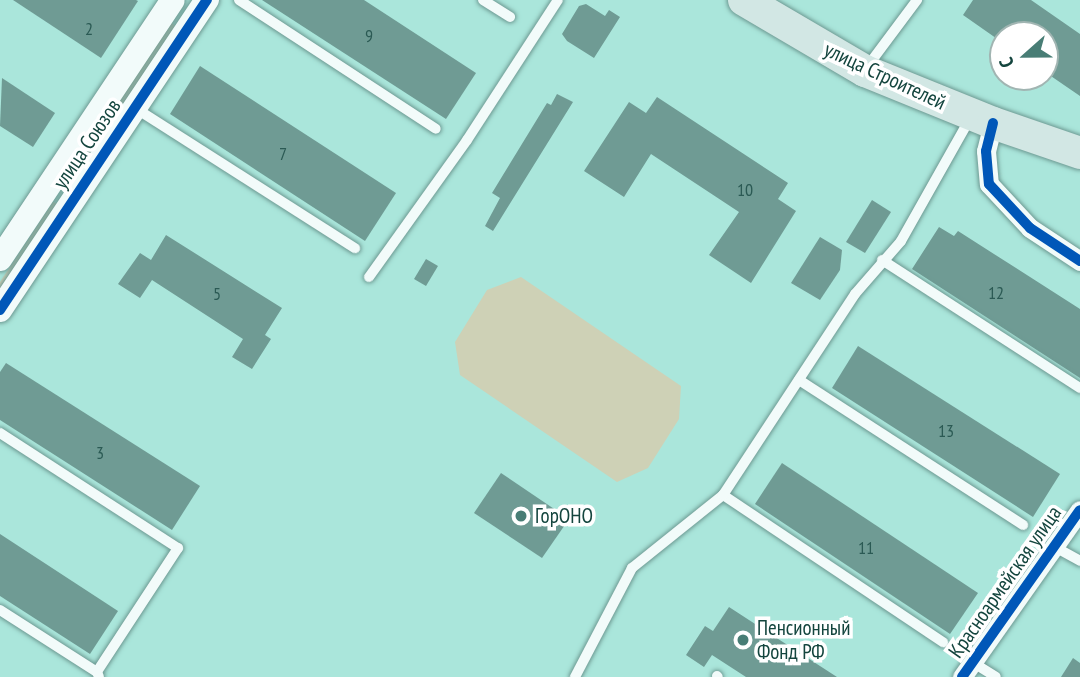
<!DOCTYPE html>
<html>
<head>
<meta charset="utf-8">
<style>
  body { margin:0 }
  #map { position:relative; width:1080px; height:677px; overflow:hidden; background:#aae6db; font-family:"PT Sans Narrow",sans-serif }
  div>[style] { position:absolute }
  [style*='--x'] { left:calc(var(--x)*1px); top:calc(var(--y)*1px); width:calc(var(--w)*1px); rotate:calc(var(--a)*1deg) }
  .green>* { inset:0; background:#ced1b6 }
  .building>* { inset:0; background:#6f9b94 }
  .roads { filter:drop-shadow(0 0 2px #6d9992) drop-shadow(0 0 2px #6d9992) }
  .service>* { height:10px; margin:-5px; padding:0 5px; transform-origin:5px; border-radius:5px; background:#f2fbfa }
  .minor>* { height:19px; margin:-9.5px; padding:0 9.5px; transform-origin:9.5px; border-radius:9.5px; background:#f2fbfa }
  .tertiary>* { height:24px; margin:-12px; padding:0 12px; transform-origin:12px; border-radius:12px; background:#f2fbfa }
  .primary>* { height:32px; margin:-16px; padding:0 16px; transform-origin:16px; border-radius:16px; background:#d2e7e4 }
  .cycleway>* { height:10px; margin:-5px; padding:0 5px; transform-origin:5px; border-radius:5px; background:#0057b8 }
  .dots>* { width:19px; height:19px; translate:-50% -50%; box-sizing:border-box; border:4px solid #fff; border-radius:50% }
  span { translate:-50% -50%; white-space:nowrap; text-align:center; line-height:1.15; -webkit-text-stroke:7px #fff; paint-order:stroke }
  .number-label { font-size:18px; color:#2b5a54 }
  .number-label span { -webkit-text-stroke-width:0 }
  .street-label { font-size:21px; color:#14453e }
  .poi-label { font-size:21px; color:#14453e }
  .left { translate:0 -50%; text-align:left }
  .north { position:absolute; left:989px; top:21px; width:70px; height:70px; box-sizing:border-box; background:#fff; border:2px solid #a1b5b2; border-radius:50%; rotate:249deg; font-size:19px; font-weight:700; line-height:28px; text-align:center; color:#14453e }
  .north::after { content:''; display:block; margin:auto; width:24px; height:32px; background:#487d75; clip-path:polygon(50% 0,100% 100%,50% 72%,0 100%) }
</style>
</head>
<body>
<div id="map">
  <div class="green">
    <i style="clip-path:polygon(171px 22px,177px 28px,91px 159px,84px 156px)"></i>
    <i style="clip-path:polygon(53px 202px,61px 205px,0 297px,0 282px)"></i>
    <i style="clip-path:polygon(521px 277px,681px 386px,679px 419px,648px 468px,617px 482px,460px 375px,455px 342px,487px 290px)"></i>
  </div>
  <div class="building">
    <i style="clip-path:polygon(13px 0,136px 0,138px 1px,101px 58px)"></i>
    <i style="clip-path:polygon(262px 0,364px 0,476px 73px,446px 119px)"></i>
    <i style="clip-path:polygon(973px 0,1031px 0,1080px 34px,1080px 96px,1045px 72px,1045px 35px,1003px 35px,1003px 43px,963px 15px)"></i>
    <i style="clip-path:polygon(586px 4px,605px 16px,609px 10px,620px 17px,594px 58px,567px 41px,562px 34px,579px 6px)"></i>
    <i style="clip-path:polygon(200px 66px,396px 193px,365px 241px,170px 114px)"></i>
    <i style="clip-path:polygon(2px 78px,55px 113px,33px 147px,0 126px)"></i>
    <i style="clip-path:polygon(557px 94px,573px 102px,493px 231px,485px 226px,500px 198px,492px 193px,547px 103px,551px 105px)"></i>
    <i style="clip-path:polygon(657px 97px,788px 183px,778px 199px,796px 211px,751px 283px,709px 255px,739px 212px,651px 154px,624px 197px,584px 171px,629px 102px,646px 113px)"></i>
    <i style="clip-path:polygon(872px 200px,891px 212px,865px 253px,846px 242px)"></i>
    <i style="clip-path:polygon(939px 227px,954px 236px,958px 231px,1080px 309px,1080px 378px,912px 269px)"></i>
    <i style="clip-path:polygon(166px 235px,282px 308px,265px 335px,271px 339px,252px 369px,232px 357px,243px 339px,152px 280px,140px 298px,118px 284px,140px 253px,151px 260px)"></i>
    <i style="clip-path:polygon(820px 237px,842px 250px,840px 270px,820px 300px,791px 283px)"></i>
    <i style="clip-path:polygon(426px 259px,438px 266px,426px 286px,414px 279px)"></i>
    <i style="clip-path:polygon(858px 346px,1060px 474px,1033px 517px,832px 388px)"></i>
    <i style="clip-path:polygon(6px 363px,200px 486px,172px 530px,0 420px,0 372px)"></i>
    <i style="clip-path:polygon(782px 463px,978px 593px,950px 634px,755px 504px)"></i>
    <i style="clip-path:polygon(501px 473px,569px 519px,542px 558px,474px 513px)"></i>
    <i style="clip-path:polygon(0 534px,118px 611px,90px 654px,0 596px)"></i>
    <i style="clip-path:polygon(729px 607px,837px 677px,746px 677px,712px 655px,704px 667px,686px 655px,705px 626px,713px 631px)"></i>
    <i style="clip-path:polygon(1073px 658px,1080px 663px,1080px 677px,1061px 677px)"></i>
  </div>
  <div class="roads">
    <div class="service">
      <i style="--x:239;--y:0;--w:235;--a:33.2"></i>
      <i style="--x:483;--y:0;--w:32;--a:32"></i>
      <i style="--x:867;--y:67;--w:84;--a:-53.3"></i>
      <i style="--x:135;--y:108;--w:261;--a:32.5"></i>
      <i style="--x:882;--y:260;--w:236;--a:32.9"></i>
      <i style="--x:369;--y:277;--w:168;--a:-54.4"></i>
      <i style="--x:467;--y:140;--w:167;--a:-57"></i>
      <i style="--x:799;--y:380;--w:267;--a:32.9"></i>
      <i style="--x:0;--y:433;--w:212;--a:32.9"></i>
      <i style="--x:178;--y:548;--w:148;--a:123.2"></i>
      <i style="--x:97;--y:672;--w:5;--a:68"></i>
      <i style="--x:723;--y:495;--w:265;--a:33.8"></i>
      <i style="--x:1055;--y:547;--w:29;--a:29"></i>
      <i style="--x:0;--y:610;--w:115;--a:32.6"></i>
      <i style="--x:972;--y:662;--w:28;--a:32"></i>
      <i style="--x:717;--y:676;--w:1;--a:45"></i>
      <i style="--x:575;--y:677;--w:123;--a:-62.4"></i>
      <i style="--x:632;--y:568;--w:117;--a:-38.7"></i>
      <i style="--x:723;--y:495;--w:240;--a:-56.7"></i>
      <i style="--x:855;--y:294;--w:70;--a:-49"></i>
      <i style="--x:901;--y:241;--w:142;--a:-60.6"></i>
    </div>
    <div class="minor">
      <i style="--x:993;--y:123;--w:29;--a:104"></i>
      <i style="--x:986;--y:151;--w:33;--a:85"></i>
      <i style="--x:989;--y:184;--w:60;--a:47"></i>
      <i style="--x:1030;--y:228;--w:60;--a:33.4"></i>
      <i style="--x:962;--y:677;--w:204;--a:-54.8"></i>
    </div>
    <div class="tertiary">
      <i style="--x:0;--y:259;--w:311;--a:-56.3"></i>
      <i style="--x:0;--y:310;--w:373;--a:-56.3"></i>
    </div>
    <div class="primary">
      <i style="--x:744;--y:0;--w:140;--a:30.4"></i>
      <i style="--x:865;--y:71;--w:138;--a:22.1"></i>
      <i style="--x:993;--y:123;--w:92;--a:19"></i>
    </div>
  </div>
  <div class="cycleway">
    <i style="--x:993;--y:123;--w:29;--a:104"></i>
    <i style="--x:986;--y:151;--w:33;--a:85"></i>
    <i style="--x:989;--y:184;--w:60;--a:47"></i>
    <i style="--x:1030;--y:228;--w:60;--a:33.4"></i>
    <i style="--x:0;--y:310;--w:373;--a:-56.3"></i>
    <i style="--x:962;--y:677;--w:204;--a:-54.8"></i>
  </div>
  <div class="dots">
    <i style="left:521px;top:516px;background:#487d75"></i>
    <i style="left:743px;top:640px;background:#487d75"></i>
  </div>
  <div class="number-label">
    <span style="left:89px;top:29px">2</span>
    <span style="left:369px;top:36px">9</span>
    <span style="left:283px;top:154px">7</span>
    <span style="left:745px;top:190px">10</span>
    <span style="left:996px;top:293px">12</span>
    <span style="left:217px;top:294px">5</span>
    <span style="left:946px;top:431px">13</span>
    <span style="left:100px;top:453px">3</span>
    <span style="left:866px;top:548px">11</span>
  </div>
  <div class="street-label">
    <span style="left:885px;top:76px;rotate:25deg">улица Строителей</span>
    <span style="left:87px;top:144px;rotate:-56deg">улица Союзов</span>
    <span style="left:1005px;top:582px;rotate:-55deg">Красноармейская улица</span>
  </div>
  <div class="poi-label">
    <span class="left" style="left:535px;top:516px">ГорОНО</span>
    <span class="left" style="left:757px;top:640px">Пенсионный<br>Фонд РФ</span>
  </div>
  <div class="north">С</div>
</div>
</body>
</html>
